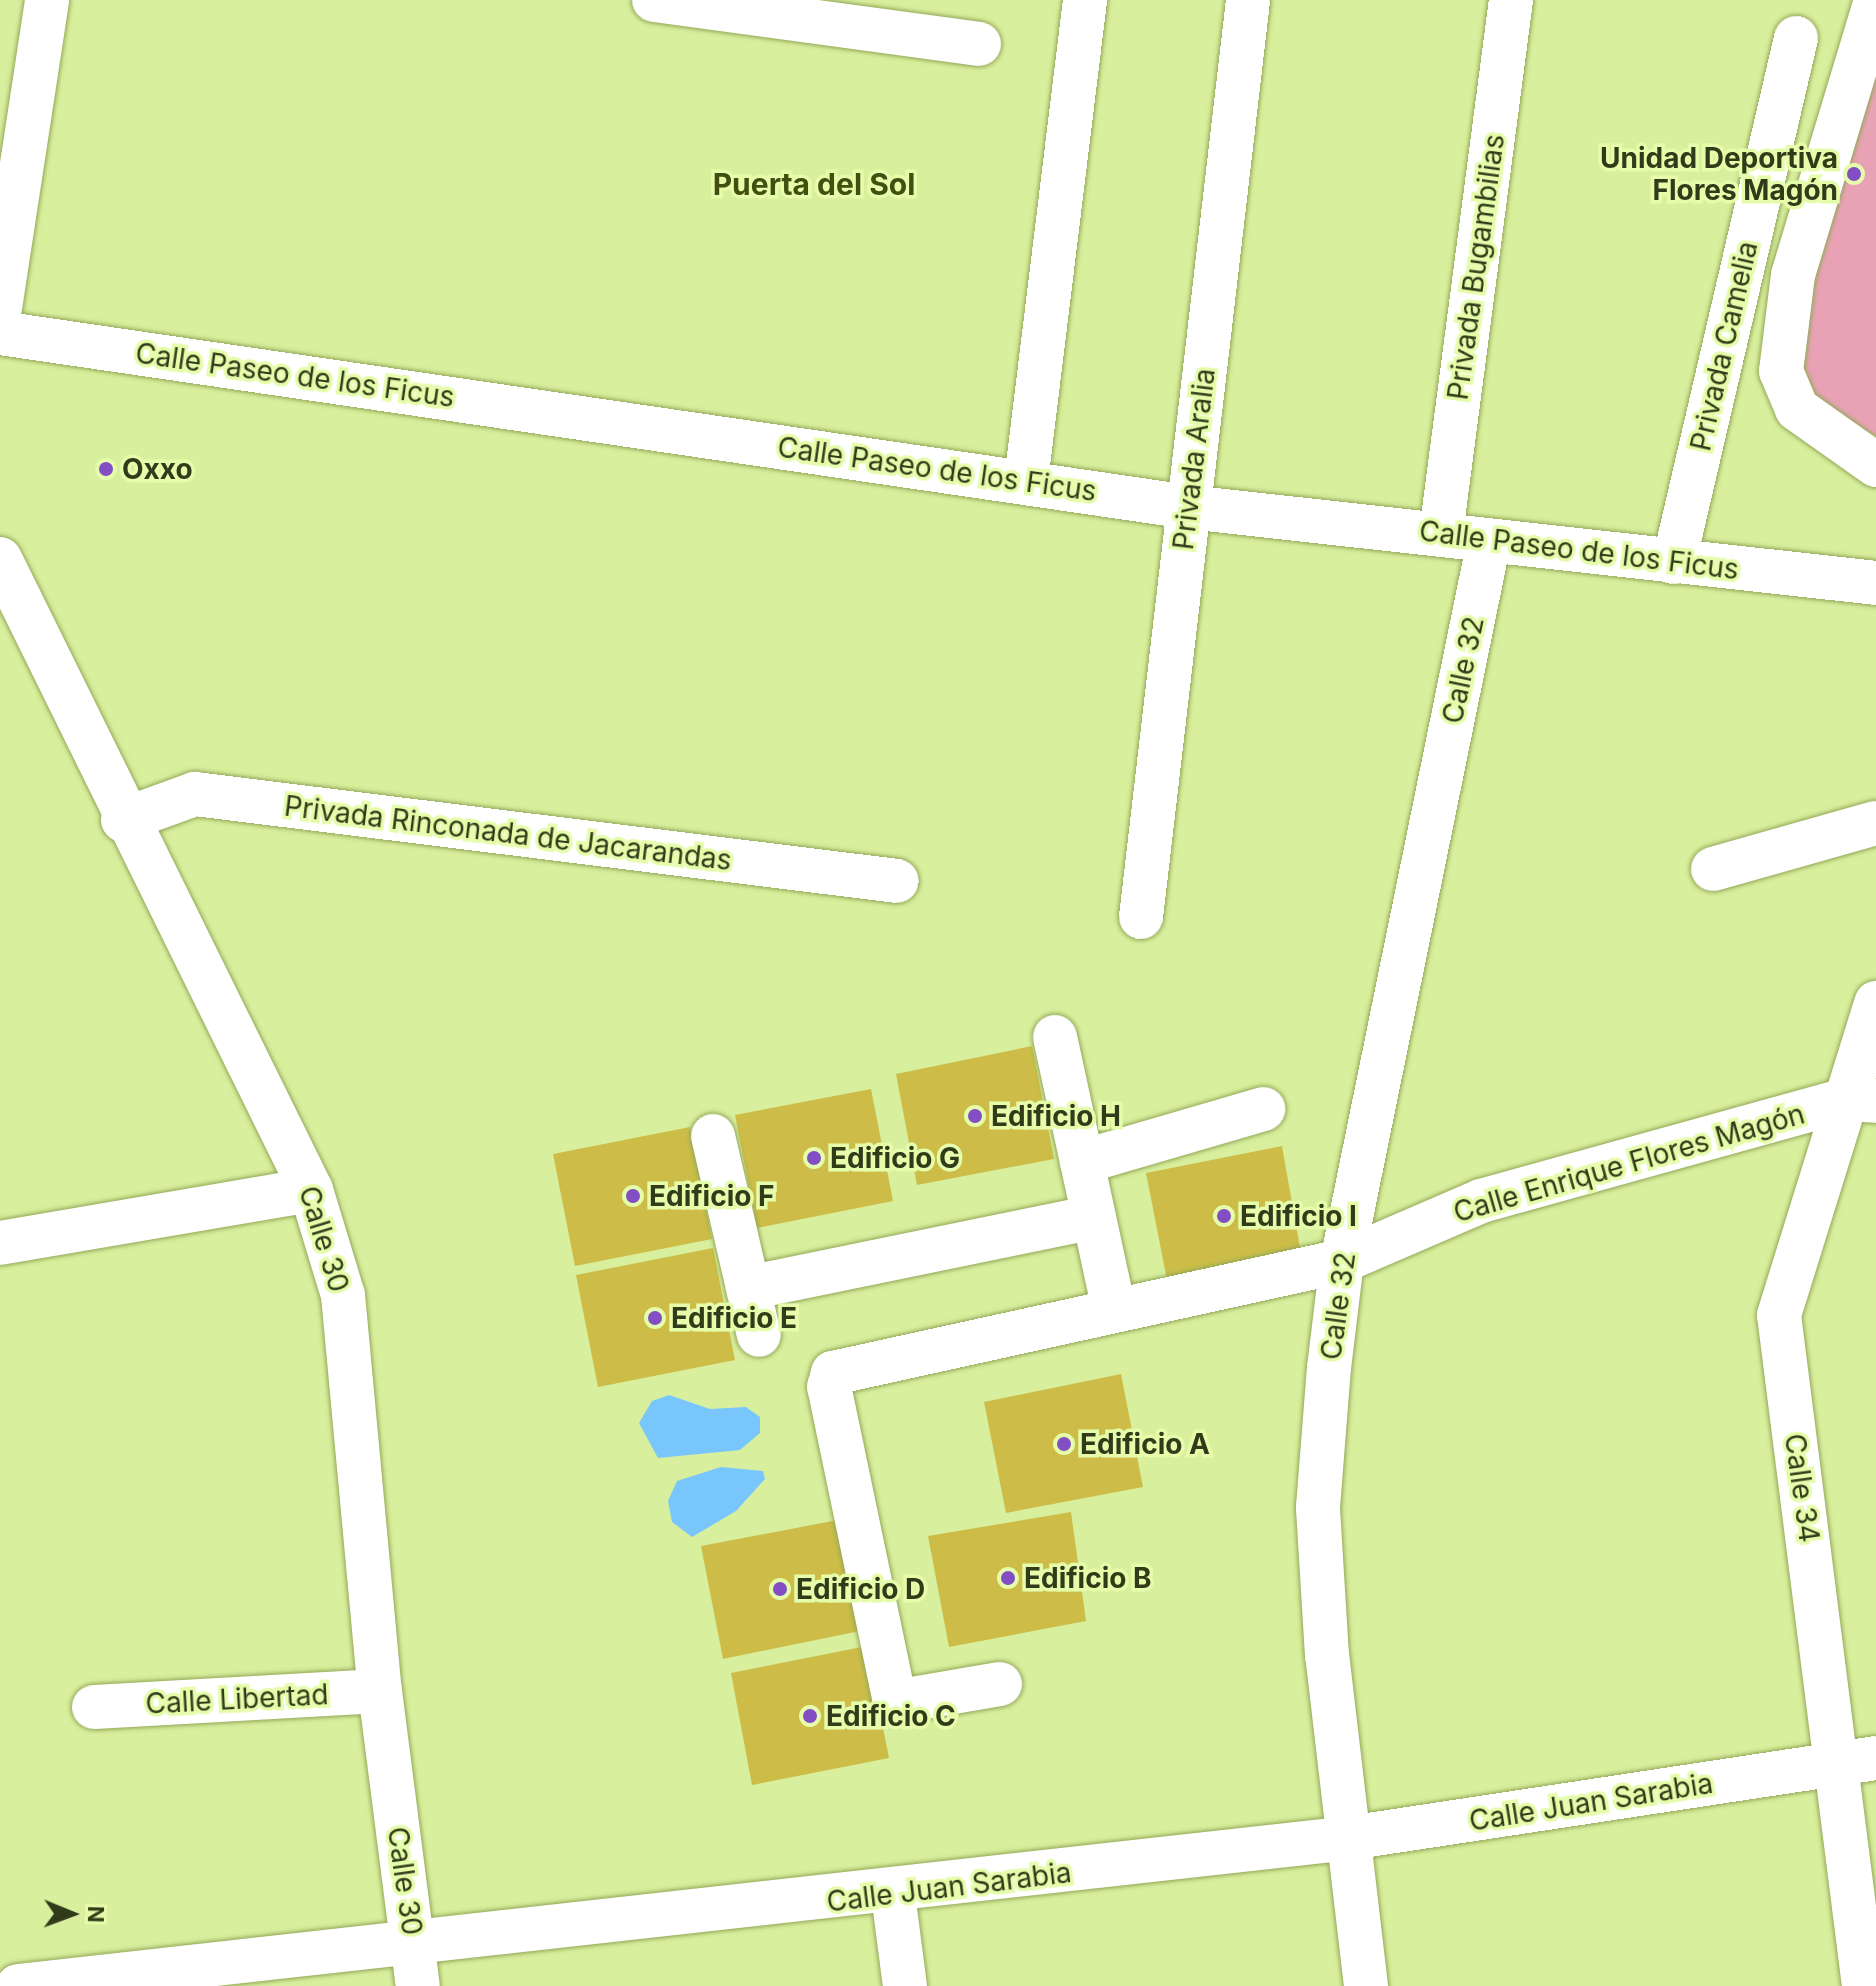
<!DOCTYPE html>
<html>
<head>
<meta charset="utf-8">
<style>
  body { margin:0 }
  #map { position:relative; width:1876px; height:1986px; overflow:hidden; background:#d8ef9d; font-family:Inter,sans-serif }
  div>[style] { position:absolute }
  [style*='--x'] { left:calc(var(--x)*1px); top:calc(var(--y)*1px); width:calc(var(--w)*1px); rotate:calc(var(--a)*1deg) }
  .green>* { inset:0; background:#e9a2b5 }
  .water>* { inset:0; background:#79c6fd }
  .building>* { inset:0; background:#cdbd48 }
  .roads { filter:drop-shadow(0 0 2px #93a859) drop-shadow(0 0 2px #93a859) }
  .minor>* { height:44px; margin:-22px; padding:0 22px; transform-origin:22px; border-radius:22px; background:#fff }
  .dots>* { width:22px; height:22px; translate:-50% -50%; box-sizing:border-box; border:4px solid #e5fcaa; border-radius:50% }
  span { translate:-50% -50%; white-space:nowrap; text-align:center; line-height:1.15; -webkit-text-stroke:7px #e5fcaa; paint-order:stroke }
  .poi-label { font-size:28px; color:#313a19; font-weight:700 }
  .right { translate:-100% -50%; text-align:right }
  .left { translate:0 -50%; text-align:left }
  .street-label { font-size:28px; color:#313a19 }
  .neighbourhood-label { font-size:30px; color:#414f11; font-weight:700 }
  .north { position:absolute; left:32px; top:1874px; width:80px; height:80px; -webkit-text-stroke:6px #e5fcaa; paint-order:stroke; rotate:91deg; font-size:22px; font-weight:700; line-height:32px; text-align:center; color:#313a19 }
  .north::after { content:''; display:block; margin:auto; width:28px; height:36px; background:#313a19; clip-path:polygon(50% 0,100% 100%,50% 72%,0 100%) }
</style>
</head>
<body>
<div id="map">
  <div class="green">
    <i style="clip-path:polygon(1876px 30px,1876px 436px,1808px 399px,1795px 368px,1798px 281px)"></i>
  </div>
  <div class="water">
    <i style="clip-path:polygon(669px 1395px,710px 1409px,746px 1407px,760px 1417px,760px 1433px,740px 1450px,658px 1458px,639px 1423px,652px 1401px)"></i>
    <i style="clip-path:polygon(721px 1467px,763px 1471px,765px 1479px,736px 1511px,692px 1537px,672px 1522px,668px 1501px,677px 1481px)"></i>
  </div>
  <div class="building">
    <i style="clip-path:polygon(1032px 1046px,1054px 1159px,917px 1185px,896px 1074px)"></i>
    <i style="clip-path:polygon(871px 1089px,893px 1201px,757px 1228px,735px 1115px)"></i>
    <i style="clip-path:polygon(690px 1127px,712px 1239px,575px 1266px,553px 1154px)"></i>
    <i style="clip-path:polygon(1282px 1146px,1302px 1259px,1168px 1285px,1146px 1173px)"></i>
    <i style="clip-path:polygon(713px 1248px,735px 1360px,598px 1387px,576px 1275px)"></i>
    <i style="clip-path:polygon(1121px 1374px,1143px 1487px,1006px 1513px,984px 1402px)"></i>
    <i style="clip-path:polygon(1071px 1512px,1086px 1621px,949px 1647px,928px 1536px)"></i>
    <i style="clip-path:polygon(838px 1520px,860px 1631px,723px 1659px,701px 1546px)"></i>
    <i style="clip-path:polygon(867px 1646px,889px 1758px,752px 1785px,731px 1673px)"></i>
  </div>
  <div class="roads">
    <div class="minor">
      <i style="--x:654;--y:0;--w:328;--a:7.7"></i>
      <i style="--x:1876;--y:0;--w:287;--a:106.8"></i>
      <i style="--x:1793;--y:275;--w:97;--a:97.1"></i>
      <i style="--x:1781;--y:371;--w:41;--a:67.2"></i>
      <i style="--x:1797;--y:409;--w:97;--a:35.3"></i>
      <i style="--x:0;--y:308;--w:312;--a:-81.3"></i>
      <i style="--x:0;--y:333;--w:1201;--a:8.33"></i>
      <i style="--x:1188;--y:507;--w:692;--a:6.3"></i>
      <i style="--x:1026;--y:481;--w:485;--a:-83"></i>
      <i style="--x:1441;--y:533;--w:538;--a:-82.52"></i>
      <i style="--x:0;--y:559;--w:703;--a:63.76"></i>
      <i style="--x:311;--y:1190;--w:110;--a:73.1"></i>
      <i style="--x:343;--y:1295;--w:398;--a:84.7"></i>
      <i style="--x:380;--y:1691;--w:297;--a:82.7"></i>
      <i style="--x:1674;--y:562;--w:538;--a:-76.89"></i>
      <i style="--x:123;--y:820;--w:77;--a:-19.9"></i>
      <i style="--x:195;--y:794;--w:707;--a:7.06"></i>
      <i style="--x:1713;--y:869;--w:169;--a:-15.8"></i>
      <i style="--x:1141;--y:917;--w:923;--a:-83.34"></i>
      <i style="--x:1055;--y:1037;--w:280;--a:77.8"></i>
      <i style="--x:713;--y:1136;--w:204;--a:77"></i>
      <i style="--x:1082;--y:1162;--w:189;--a:-16.3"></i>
      <i style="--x:0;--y:1243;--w:315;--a:-9.7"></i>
      <i style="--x:748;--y:1288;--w:353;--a:-11.6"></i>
      <i style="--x:1000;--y:1684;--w:107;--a:170.3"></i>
      <i style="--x:895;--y:1702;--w:322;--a:-101.8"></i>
      <i style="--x:829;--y:1387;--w:15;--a:-74"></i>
      <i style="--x:833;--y:1373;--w:521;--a:-12.41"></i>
      <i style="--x:1342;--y:1261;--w:151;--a:-23.3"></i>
      <i style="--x:1481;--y:1201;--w:382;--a:-15.5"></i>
      <i style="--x:1849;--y:1099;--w:27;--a:4"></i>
      <i style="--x:94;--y:1707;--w:286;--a:-3.2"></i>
      <i style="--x:893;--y:1894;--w:93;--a:82.6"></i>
      <i style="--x:18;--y:1986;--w:1339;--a:-6.34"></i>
      <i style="--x:1349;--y:1838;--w:533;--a:-8.63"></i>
      <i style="--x:1366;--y:1986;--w:332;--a:-96.7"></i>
      <i style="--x:1327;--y:1656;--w:149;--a:-93.5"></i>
      <i style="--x:1318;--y:1507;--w:139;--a:-85.5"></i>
      <i style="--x:1329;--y:1368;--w:108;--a:-83.1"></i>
      <i style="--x:1342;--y:1261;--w:735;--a:-78.46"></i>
      <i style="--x:1864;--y:1986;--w:676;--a:-97.22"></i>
      <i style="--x:1779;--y:1315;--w:327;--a:-72.7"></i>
    </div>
  </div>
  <div class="dots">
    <i style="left:1854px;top:174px;background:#834dc4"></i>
    <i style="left:106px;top:469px;background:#834dc4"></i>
    <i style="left:975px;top:1116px;background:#834dc4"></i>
    <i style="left:814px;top:1158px;background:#834dc4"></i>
    <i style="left:633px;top:1196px;background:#834dc4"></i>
    <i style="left:1224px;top:1216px;background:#834dc4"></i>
    <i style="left:655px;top:1318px;background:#834dc4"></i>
    <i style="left:1064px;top:1444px;background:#834dc4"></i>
    <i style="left:1008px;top:1578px;background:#834dc4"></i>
    <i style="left:780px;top:1589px;background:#834dc4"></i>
    <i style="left:810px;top:1716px;background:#834dc4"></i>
  </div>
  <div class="poi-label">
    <span class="right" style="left:1838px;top:174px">Unidad Deportiva<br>Flores Magón</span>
    <span class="left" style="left:122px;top:469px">Oxxo</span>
    <span class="left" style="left:991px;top:1116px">Edificio H</span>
    <span class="left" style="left:830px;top:1158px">Edificio G</span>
    <span class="left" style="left:649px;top:1196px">Edificio F</span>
    <span class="left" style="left:1240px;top:1216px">Edificio I</span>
    <span class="left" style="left:671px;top:1318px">Edificio E</span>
    <span class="left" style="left:1080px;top:1444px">Edificio A</span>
    <span class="left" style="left:1024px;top:1578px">Edificio B</span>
    <span class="left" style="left:796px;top:1589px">Edificio D</span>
    <span class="left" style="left:826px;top:1716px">Edificio C</span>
  </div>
  <div class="street-label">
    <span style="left:1476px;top:267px;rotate:-82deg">Privada Bugambilias</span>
    <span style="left:1724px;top:346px;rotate:-77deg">Privada Camelia</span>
    <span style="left:295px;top:375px;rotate:8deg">Calle Paseo de los Ficus</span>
    <span style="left:1194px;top:459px;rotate:-83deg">Privada Aralia</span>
    <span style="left:937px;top:469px;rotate:8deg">Calle Paseo de los Ficus</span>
    <span style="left:1579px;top:550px;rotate:7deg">Calle Paseo de los Ficus</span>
    <span style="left:1463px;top:670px;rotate:-78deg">Calle 32</span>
    <span style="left:508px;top:833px;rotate:7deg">Privada Rinconada de Jacarandas</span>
    <span style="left:1629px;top:1163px;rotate:-16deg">Calle Enrique Flores Magón</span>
    <span style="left:324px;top:1239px;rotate:73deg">Calle 30</span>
    <span style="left:1338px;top:1306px;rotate:-82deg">Calle 32</span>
    <span style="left:1802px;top:1488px;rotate:82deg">Calle 34</span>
    <span style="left:237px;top:1699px;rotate:-3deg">Calle Libertad</span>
    <span style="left:1591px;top:1802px;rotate:-9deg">Calle Juan Sarabia</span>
    <span style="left:405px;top:1881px;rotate:82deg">Calle 30</span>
    <span style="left:949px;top:1887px;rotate:-7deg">Calle Juan Sarabia</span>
  </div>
  <div class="neighbourhood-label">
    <span style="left:814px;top:184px">Puerta del Sol</span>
  </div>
  <div class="north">N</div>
</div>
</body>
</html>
